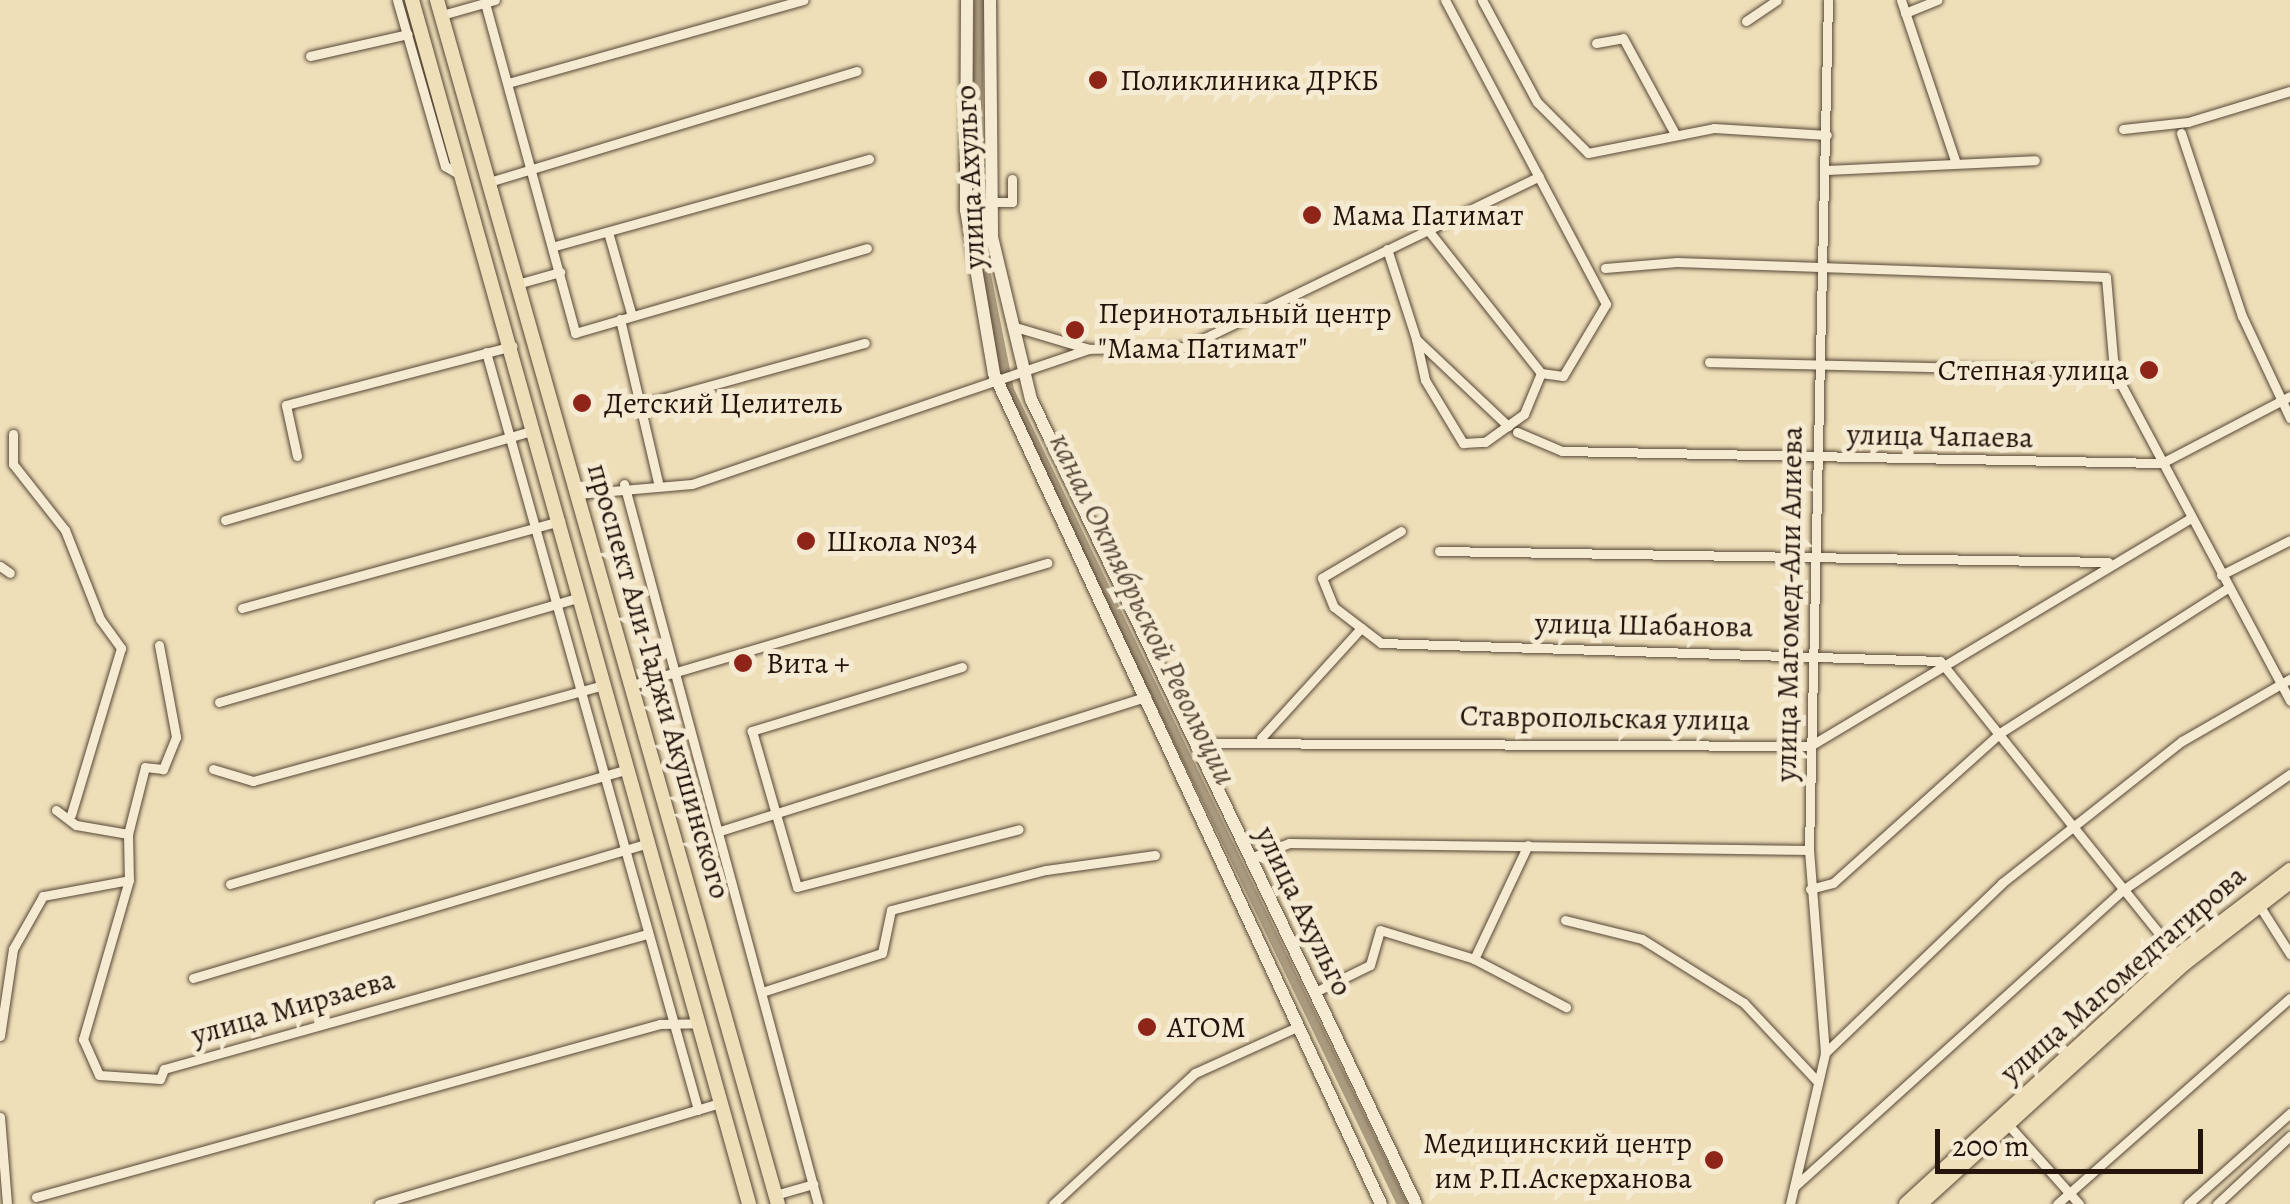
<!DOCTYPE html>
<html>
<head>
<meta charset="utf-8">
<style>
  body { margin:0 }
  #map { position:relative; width:2290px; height:1204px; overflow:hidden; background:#efdfb9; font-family:Alegreya,serif }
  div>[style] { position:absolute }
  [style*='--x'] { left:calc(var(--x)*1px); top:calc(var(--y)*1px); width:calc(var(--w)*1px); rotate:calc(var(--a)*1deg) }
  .canal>* { height:10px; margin:-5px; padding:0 5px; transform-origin:5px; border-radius:5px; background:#aa9a7e }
  .roads { filter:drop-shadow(0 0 2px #574737) drop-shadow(0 0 2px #574737) }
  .street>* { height:9px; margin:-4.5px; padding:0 4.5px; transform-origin:4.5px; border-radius:4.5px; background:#f5ead2 }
  .secondary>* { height:12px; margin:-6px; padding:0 6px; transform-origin:6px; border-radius:6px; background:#f5ead2 }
  .primary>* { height:14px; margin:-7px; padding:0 7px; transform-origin:7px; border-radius:7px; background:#efdfb9 }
  .dots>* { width:28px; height:28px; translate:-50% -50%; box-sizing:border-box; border:5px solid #f5ead2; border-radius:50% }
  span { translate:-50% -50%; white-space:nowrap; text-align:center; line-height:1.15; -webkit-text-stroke:10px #f5ead2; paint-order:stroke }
  .poi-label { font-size:30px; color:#24140c }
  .left { translate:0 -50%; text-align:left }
  .right { translate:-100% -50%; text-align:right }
  .street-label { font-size:30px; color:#24140c }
  .water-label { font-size:32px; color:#5a4a3a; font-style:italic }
  .scale { position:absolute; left:1935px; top:1129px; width:268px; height:45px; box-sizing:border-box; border:5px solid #24140c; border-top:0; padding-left:12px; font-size:30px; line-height:35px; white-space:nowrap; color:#24140c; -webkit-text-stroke:8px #f5ead2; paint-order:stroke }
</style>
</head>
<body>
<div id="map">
  <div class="canal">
    <i style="--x:979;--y:0;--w:225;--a:90.8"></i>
    <i style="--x:976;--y:225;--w:168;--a:78.7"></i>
    <i style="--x:1009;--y:390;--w:904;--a:64.23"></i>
  </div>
  <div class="roads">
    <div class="street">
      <i style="--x:397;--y:0;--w:173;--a:73.9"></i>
      <i style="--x:445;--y:166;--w:20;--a:30"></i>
      <i style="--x:1482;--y:0;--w:116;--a:61.7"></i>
      <i style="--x:1537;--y:102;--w:72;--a:45"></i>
      <i style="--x:1588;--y:153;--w:128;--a:-11.2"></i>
      <i style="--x:1714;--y:128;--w:113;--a:3.5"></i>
      <i style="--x:1901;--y:0;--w:172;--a:71.4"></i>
      <i style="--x:485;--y:3;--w:342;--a:74.7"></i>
      <i style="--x:575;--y:333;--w:304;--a:-16.2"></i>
      <i style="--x:1905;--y:13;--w:35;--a:-22"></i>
      <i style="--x:442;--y:15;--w:55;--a:-15.8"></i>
      <i style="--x:1746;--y:21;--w:37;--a:-34"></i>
      <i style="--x:1596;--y:43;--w:27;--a:-10"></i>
      <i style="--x:1623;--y:38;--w:107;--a:61.5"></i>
      <i style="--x:310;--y:56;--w:100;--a:-12.7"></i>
      <i style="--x:508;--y:83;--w:307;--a:-15.7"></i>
      <i style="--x:2123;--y:129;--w:65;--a:-6.1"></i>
      <i style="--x:2188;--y:122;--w:107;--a:-16.9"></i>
      <i style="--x:2181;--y:133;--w:193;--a:71.6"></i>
      <i style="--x:2242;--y:316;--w:113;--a:64.8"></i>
      <i style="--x:1826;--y:170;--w:209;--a:-2.7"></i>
      <i style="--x:489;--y:182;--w:384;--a:-16.8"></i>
      <i style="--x:990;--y:202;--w:22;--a:0"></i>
      <i style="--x:1012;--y:202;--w:23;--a:-90"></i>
      <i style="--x:1428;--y:230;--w:182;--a:51.7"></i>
      <i style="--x:608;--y:232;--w:87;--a:74.1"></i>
      <i style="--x:555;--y:246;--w:326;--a:-15.5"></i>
      <i style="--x:1387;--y:249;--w:95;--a:72.1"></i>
      <i style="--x:1416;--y:339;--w:127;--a:43.4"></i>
      <i style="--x:1605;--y:268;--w:72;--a:-4.8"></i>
      <i style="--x:1677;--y:262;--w:429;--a:2"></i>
      <i style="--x:2106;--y:277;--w:94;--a:85.1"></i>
      <i style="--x:2114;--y:371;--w:374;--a:61.9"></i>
      <i style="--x:517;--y:284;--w:45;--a:-15.6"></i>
      <i style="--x:620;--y:319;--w:171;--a:76.9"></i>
      <i style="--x:1012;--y:326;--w:80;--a:16.6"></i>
      <i style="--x:1416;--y:339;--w:42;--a:77.6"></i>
      <i style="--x:1425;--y:380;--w:74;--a:58.9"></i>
      <i style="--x:1463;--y:443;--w:22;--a:-3"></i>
      <i style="--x:1485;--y:442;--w:48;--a:-35.7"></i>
      <i style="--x:1524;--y:414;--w:44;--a:-67.5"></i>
      <i style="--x:1541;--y:373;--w:22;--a:8"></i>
      <i style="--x:1563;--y:376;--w:84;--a:-59.2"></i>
      <i style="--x:1606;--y:304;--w:344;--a:-117.9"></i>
      <i style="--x:486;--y:352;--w:787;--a:74.37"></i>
      <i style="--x:1709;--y:362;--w:405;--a:1.3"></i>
      <i style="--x:643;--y:404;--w:230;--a:-15.4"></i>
      <i style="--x:1517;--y:432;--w:49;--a:22.9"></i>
      <i style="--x:1562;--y:451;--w:600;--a:1.15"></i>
      <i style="--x:2162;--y:463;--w:144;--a:-27.6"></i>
      <i style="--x:13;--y:434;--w:30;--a:90"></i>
      <i style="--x:13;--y:464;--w:84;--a:51.8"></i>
      <i style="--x:65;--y:530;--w:96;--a:68.5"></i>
      <i style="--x:100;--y:619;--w:36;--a:54"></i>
      <i style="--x:121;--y:648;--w:174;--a:106.7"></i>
      <i style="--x:297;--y:456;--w:52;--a:-102.2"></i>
      <i style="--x:286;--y:405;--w:234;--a:-14.6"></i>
      <i style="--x:624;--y:484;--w:746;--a:74.92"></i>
      <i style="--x:577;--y:494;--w:115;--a:-5"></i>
      <i style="--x:692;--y:484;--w:419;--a:-18.8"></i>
      <i style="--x:1089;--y:349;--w:97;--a:-1.2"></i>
      <i style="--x:1186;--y:347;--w:392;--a:-25.8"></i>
      <i style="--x:225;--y:520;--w:322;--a:-16.2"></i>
      <i style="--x:1401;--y:531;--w:92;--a:149.3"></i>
      <i style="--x:1322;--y:578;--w:31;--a:68"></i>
      <i style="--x:1334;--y:607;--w:59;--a:37.5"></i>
      <i style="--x:1381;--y:643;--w:559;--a:1.84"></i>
      <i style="--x:1940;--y:661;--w:381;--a:51.2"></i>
      <i style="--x:1439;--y:551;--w:669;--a:0.94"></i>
      <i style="--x:0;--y:566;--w:12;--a:35"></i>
      <i style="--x:2221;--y:575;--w:77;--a:-26.9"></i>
      <i style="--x:242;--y:608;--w:330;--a:-15.3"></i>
      <i style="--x:159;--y:645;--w:94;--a:79.5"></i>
      <i style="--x:176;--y:737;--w:35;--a:112"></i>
      <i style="--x:163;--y:769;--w:18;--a:-174"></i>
      <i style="--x:145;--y:767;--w:69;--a:104.2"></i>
      <i style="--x:128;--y:834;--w:46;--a:88.8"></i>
      <i style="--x:129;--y:880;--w:166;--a:106.1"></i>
      <i style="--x:83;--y:1039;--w:39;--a:66"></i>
      <i style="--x:99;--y:1075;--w:61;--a:3.8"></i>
      <i style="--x:160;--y:1079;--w:11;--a:-68"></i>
      <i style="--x:164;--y:1069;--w:502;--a:-15.62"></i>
      <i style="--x:962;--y:667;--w:220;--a:163.1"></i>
      <i style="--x:752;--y:731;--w:162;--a:73.9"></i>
      <i style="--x:797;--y:887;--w:229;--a:-14.6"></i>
      <i style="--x:632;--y:685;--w:433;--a:-16.4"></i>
      <i style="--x:219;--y:702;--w:377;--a:-16.2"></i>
      <i style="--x:1261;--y:738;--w:149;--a:-47.7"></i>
      <i style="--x:1196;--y:743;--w:614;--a:0.28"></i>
      <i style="--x:1810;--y:746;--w:444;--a:-30.9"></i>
      <i style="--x:213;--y:769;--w:42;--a:16.7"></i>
      <i style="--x:253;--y:781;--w:364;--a:-15.3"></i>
      <i style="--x:56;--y:810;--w:25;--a:37"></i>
      <i style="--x:76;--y:825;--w:53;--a:9.8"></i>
      <i style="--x:720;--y:831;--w:447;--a:-17.5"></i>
      <i style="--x:1250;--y:858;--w:42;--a:-21"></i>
      <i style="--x:1289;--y:843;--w:520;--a:0.77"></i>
      <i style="--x:230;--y:884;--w:414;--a:-16.1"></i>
      <i style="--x:1810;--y:889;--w:24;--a:-15"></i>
      <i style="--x:1833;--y:883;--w:224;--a:-41.9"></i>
      <i style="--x:2000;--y:733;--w:270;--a:-32.5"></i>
      <i style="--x:2257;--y:902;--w:62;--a:57.6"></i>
      <i style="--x:1565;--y:920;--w:79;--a:13.9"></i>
      <i style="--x:1642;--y:939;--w:120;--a:32.1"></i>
      <i style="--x:1744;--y:1003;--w:107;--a:46.9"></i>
      <i style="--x:1474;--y:959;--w:126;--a:-64.7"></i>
      <i style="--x:193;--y:978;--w:476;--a:-16.5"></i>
      <i style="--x:762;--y:992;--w:126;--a:-18"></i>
      <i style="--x:882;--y:953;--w:44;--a:-78.2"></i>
      <i style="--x:891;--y:910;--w:160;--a:-14.5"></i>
      <i style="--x:1046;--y:870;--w:110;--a:-7.8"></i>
      <i style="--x:1315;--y:992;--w:61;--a:-26.1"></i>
      <i style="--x:1370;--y:965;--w:36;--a:-74"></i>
      <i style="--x:1380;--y:930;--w:98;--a:17.1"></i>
      <i style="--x:1474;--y:959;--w:104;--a:27.6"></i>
      <i style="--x:0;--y:1036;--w:88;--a:-81.5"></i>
      <i style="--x:13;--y:949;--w:61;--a:-60.5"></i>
      <i style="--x:43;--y:896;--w:87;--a:-10.5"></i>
      <i style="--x:1825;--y:1053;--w:245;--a:-43.8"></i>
      <i style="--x:2002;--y:883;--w:229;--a:-38.3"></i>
      <i style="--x:2182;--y:741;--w:125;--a:-29.9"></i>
      <i style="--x:0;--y:1117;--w:87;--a:85.4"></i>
      <i style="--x:2004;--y:1120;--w:113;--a:48.2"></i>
      <i style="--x:1794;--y:1187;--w:440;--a:-42.1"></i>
      <i style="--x:2120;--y:892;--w:207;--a:-34.8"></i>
      <i style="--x:775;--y:1195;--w:40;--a:-16"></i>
      <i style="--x:36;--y:1197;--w:648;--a:-15.5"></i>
      <i style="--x:660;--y:1024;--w:39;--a:-1"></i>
      <i style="--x:379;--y:1204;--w:357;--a:-16.5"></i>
      <i style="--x:1053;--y:1204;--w:193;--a:-42.7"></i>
      <i style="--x:1195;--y:1073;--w:114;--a:-24.3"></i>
      <i style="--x:1790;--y:1204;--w:155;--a:-76.9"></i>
      <i style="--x:1825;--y:1053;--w:204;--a:-94.5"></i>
      <i style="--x:1809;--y:850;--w:850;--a:-88.72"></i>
      <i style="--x:2057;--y:1204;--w:311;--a:-41.5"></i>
      <i style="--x:2188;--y:1204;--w:137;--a:-41.7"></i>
      <i style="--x:2217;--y:1204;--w:100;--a:-43"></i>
    </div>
    <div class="secondary">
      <i style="--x:967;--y:0;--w:210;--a:90.3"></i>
      <i style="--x:966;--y:210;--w:166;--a:80.3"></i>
      <i style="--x:994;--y:374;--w:916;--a:65"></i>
      <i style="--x:990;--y:0;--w:237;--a:89.5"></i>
      <i style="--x:992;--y:237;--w:167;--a:76.5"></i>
      <i style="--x:1031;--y:399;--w:892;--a:64.44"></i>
    </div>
    <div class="primary">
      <i style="--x:412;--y:0;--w:1250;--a:74.36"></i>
      <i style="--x:437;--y:0;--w:1251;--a:74.19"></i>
      <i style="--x:1906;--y:1204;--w:367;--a:-42.5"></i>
      <i style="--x:2177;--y:956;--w:142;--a:-37.3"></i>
      <i style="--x:1920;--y:1204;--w:357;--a:-42.3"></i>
      <i style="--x:2184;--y:964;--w:134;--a:-37.7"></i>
    </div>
  </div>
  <div class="dots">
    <i style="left:1098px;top:80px;background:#8f2418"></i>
    <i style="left:1312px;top:215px;background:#8f2418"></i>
    <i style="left:1075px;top:330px;background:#8f2418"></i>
    <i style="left:2149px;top:370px;background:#8f2418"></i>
    <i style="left:582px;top:403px;background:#8f2418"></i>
    <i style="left:806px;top:541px;background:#8f2418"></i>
    <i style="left:743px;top:663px;background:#8f2418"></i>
    <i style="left:1147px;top:1027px;background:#8f2418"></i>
    <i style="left:1714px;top:1160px;background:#8f2418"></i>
  </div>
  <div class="poi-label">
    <span class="left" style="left:1120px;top:80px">Поликлиника ДРКБ</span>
    <span class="left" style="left:1332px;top:215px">Мама Патимат</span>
    <span class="left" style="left:1098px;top:330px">Перинотальный центр<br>"Мама Патимат"</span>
    <span class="right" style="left:2129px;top:370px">Степная улица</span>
    <span class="left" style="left:604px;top:403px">Детский Целитель</span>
    <span class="left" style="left:826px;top:541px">Школа №34</span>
    <span class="left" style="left:766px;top:663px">Вита +</span>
    <span class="left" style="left:1167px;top:1027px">АТОМ</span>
    <span class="right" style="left:1692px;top:1160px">Медицинский центр<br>им Р.П.Аскерханова</span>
  </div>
  <div class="street-label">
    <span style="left:970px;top:177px;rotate:-93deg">улица Ахульго</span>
    <span style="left:1940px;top:436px;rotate:1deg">улица Чапаева</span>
    <span style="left:1789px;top:604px;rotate:-89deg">улица Магомед-Али Алиева</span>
    <span style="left:1644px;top:625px;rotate:1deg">улица Шабанова</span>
    <span style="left:659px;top:681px;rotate:74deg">проспект Али-Гаджи Акушинского</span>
    <span style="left:1605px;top:718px;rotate:1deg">Ставропольская улица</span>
    <span style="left:1304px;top:911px;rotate:64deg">улица Ахульго</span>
    <span style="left:2123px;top:974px;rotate:-41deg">улица Магомедтагирова</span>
    <span style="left:293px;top:1007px;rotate:-16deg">улица Мирзаева</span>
  </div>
  <div class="water-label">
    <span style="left:1143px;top:609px;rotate:64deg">канал Октябрьской Революции</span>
  </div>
  <div class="scale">200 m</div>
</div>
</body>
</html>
